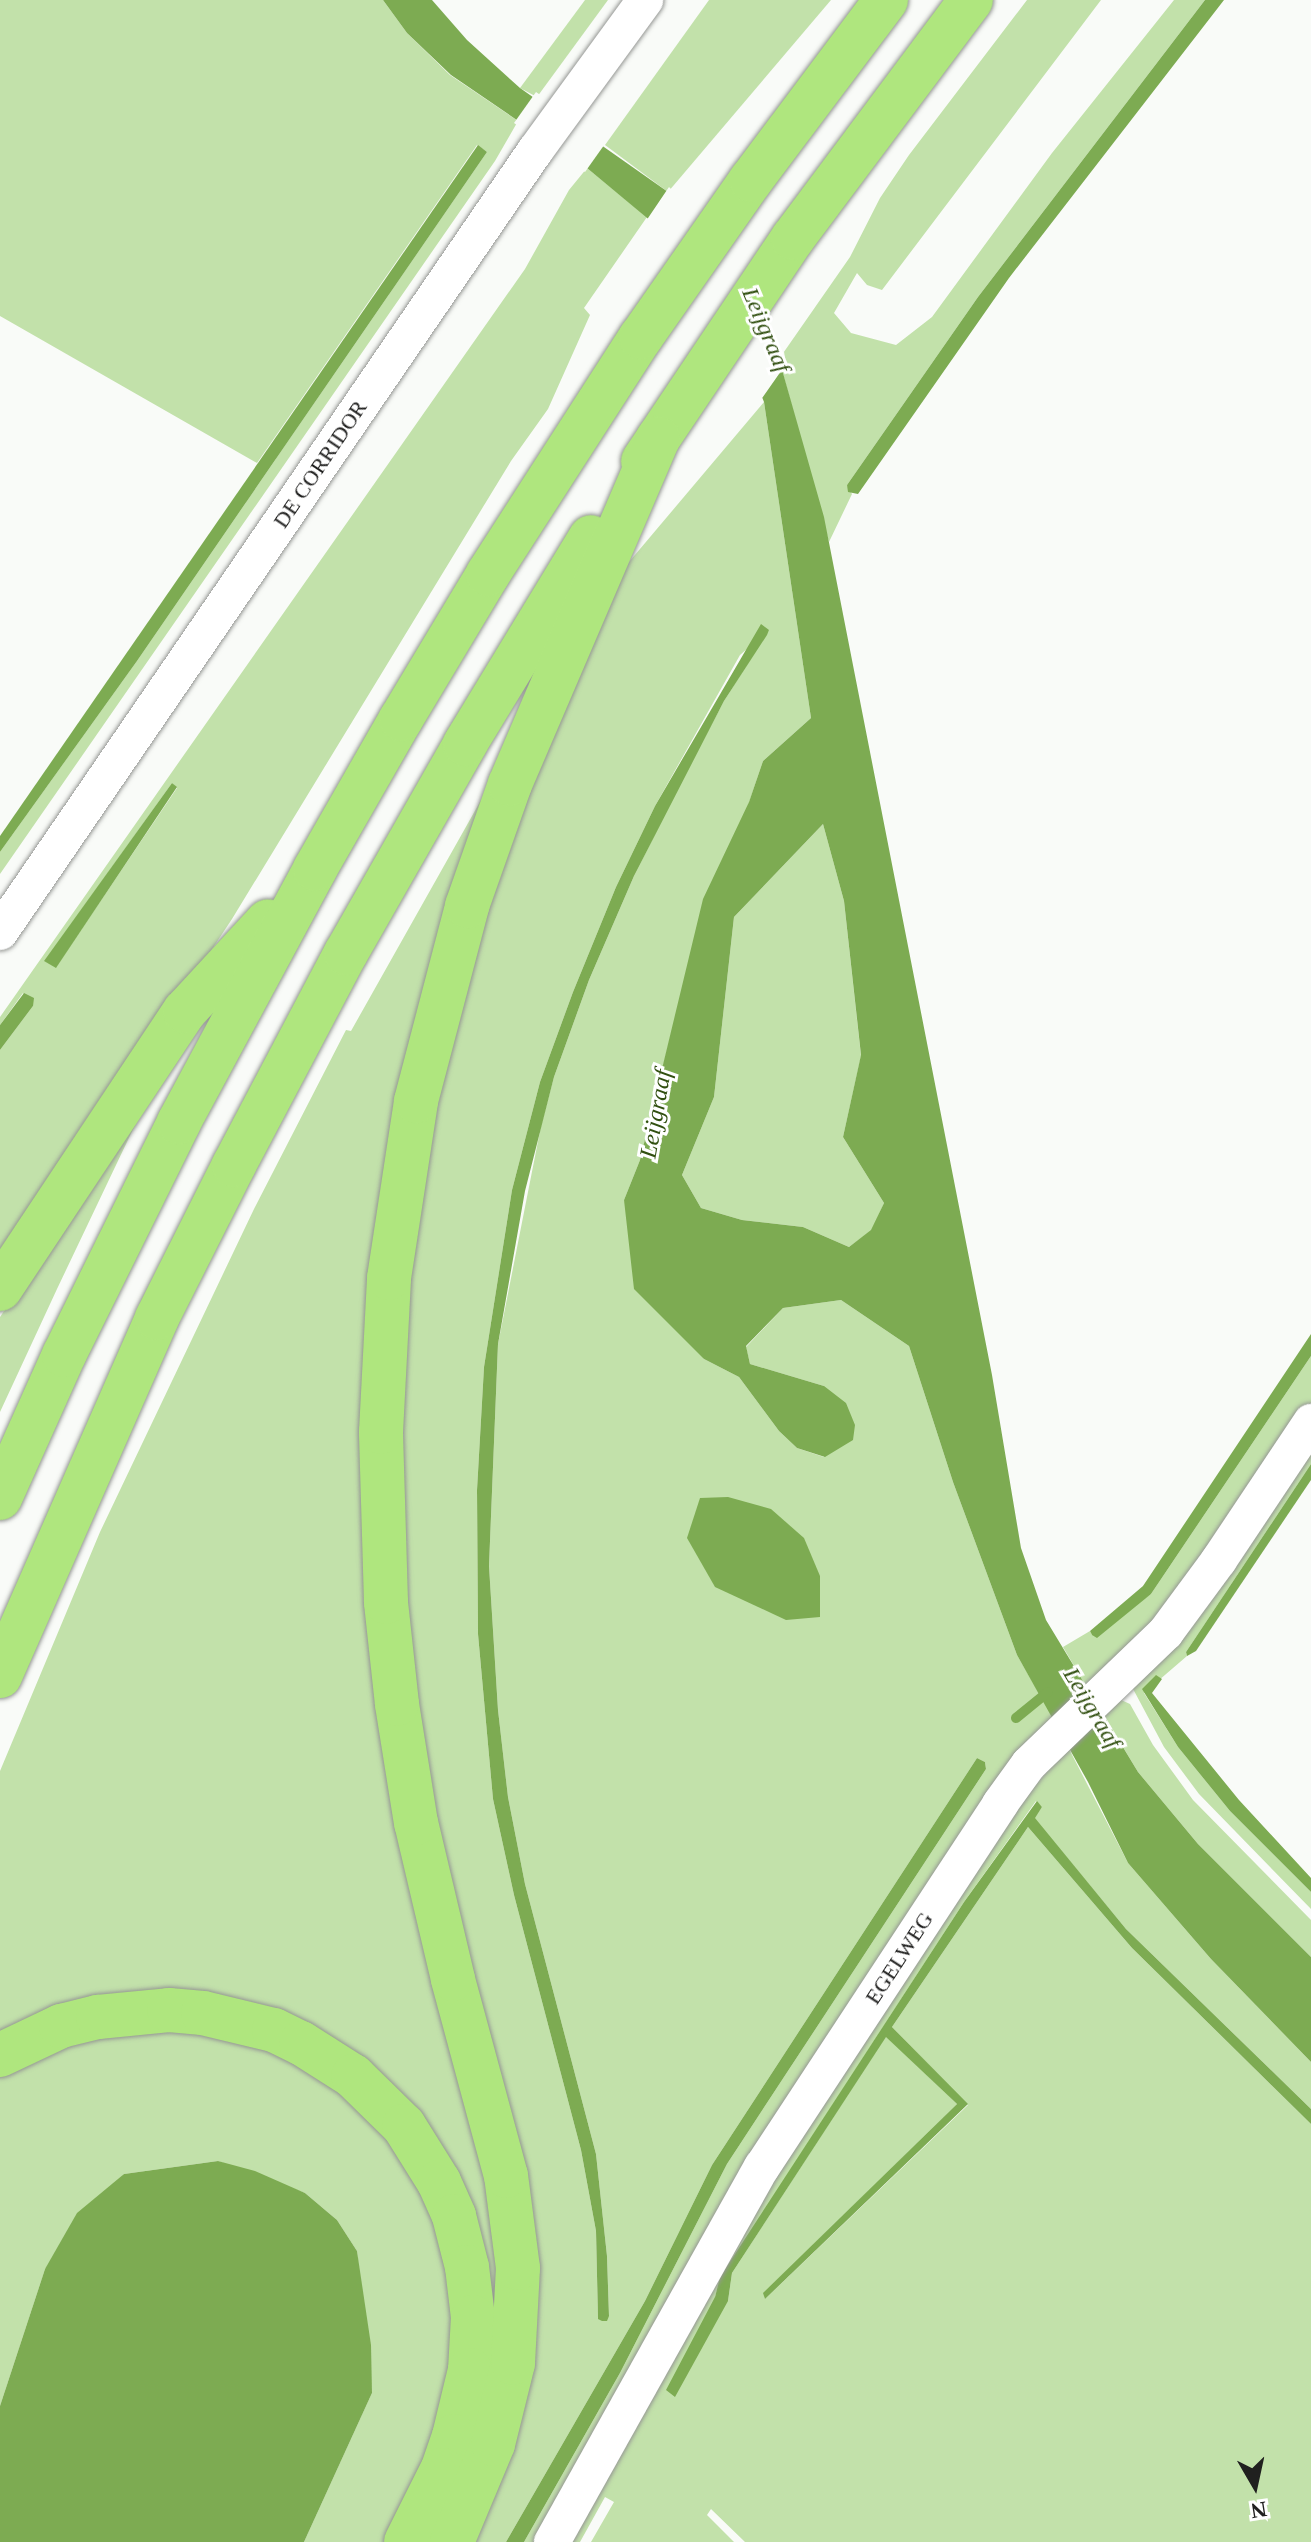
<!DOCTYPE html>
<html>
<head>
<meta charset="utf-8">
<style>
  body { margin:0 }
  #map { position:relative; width:1311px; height:2542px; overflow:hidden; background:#f9fbf8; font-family:Georgia,serif }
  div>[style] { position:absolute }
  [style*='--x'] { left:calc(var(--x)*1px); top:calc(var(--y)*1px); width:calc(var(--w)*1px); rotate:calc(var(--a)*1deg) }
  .green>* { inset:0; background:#c2e1aa }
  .water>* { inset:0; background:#7dab52 }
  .pier>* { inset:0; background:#f9fbf8 }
  .stream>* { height:10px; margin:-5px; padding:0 5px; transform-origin:5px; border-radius:5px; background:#7dab52 }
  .roads { filter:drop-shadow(0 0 2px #959794) drop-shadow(0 0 2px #959794) }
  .minor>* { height:36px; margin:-18px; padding:0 18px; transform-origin:18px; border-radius:18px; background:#fff }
  .motorway>* { height:44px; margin:-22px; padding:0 22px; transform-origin:22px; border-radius:22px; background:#afe67e }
  span { translate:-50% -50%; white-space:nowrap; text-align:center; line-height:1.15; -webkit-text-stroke:6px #fff; paint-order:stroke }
  .street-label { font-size:22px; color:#20201f }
  .water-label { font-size:24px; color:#325011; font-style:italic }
  .north { position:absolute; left:1215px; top:2446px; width:80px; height:80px; -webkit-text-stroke:6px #fff; paint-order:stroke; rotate:171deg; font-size:22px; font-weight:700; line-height:32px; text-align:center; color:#20201f }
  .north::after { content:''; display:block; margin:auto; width:28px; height:36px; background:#20201f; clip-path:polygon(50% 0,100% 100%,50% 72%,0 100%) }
</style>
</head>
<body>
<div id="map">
  <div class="green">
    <i style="clip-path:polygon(0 0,383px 0,407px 33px,450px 75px,518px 121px,495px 161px,0 874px,0 852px,5px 845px,137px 661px,487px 152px,477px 145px,257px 463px,0 316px)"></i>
    <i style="clip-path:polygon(585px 0,608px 0,537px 97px,520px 88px)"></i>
    <i style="clip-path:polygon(709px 0,831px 0,668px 192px,605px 145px)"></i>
    <i style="clip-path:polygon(1027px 0,1101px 0,882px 290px,867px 285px,857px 273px,834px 313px,851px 333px,896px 345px,932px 317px,1052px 153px,1174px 0,1205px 0,978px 297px,847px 485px,852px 494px,829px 542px,779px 359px,850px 257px,880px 198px,909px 155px)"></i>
    <i style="clip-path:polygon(evenodd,587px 168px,647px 217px,584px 308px,590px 315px,548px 409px,511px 461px,232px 919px,0 1269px,0 1050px,33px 1006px,23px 993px,0 1025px,0 1017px,525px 269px,569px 190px,587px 168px,172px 783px,177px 788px,56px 967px,45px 961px,172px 783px)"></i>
    <i style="clip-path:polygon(evenodd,764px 402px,811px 718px,763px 761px,671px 1034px,640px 1160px,624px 1200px,704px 1359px,739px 1377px,779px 1431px,797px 1448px,824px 1457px,824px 1386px,750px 1364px,746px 1347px,783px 1308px,841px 1300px,909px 1346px,953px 1482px,1017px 1655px,1055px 1721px,539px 2542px,524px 2542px,620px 2373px,727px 2164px,986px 1769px,985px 1762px,977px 1758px,712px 2165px,645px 2301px,506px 2542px,464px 2542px,521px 2380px,452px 1924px,400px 1633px,399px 1317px,456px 983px,579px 656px,629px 562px,764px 402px,769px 630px,724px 701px,681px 782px,634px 876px,589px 980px,554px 1077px,541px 1126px,498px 1344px,489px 1566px,498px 1710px,508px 1797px,525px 1884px,596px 2154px,607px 2256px,609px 2316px,598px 2319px,596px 2231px,581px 2150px,514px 1895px,493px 1799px,478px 1634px,477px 1490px,484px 1367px,512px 1190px,540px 1082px,573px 992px,616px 887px,655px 806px,740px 655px,769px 630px)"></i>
    <i style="clip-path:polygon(503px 761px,465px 876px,369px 1483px,495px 2188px,499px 2358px,467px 2214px,279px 2018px,0 2043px,0 1771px,100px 1532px,254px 1209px,346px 1030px,351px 1031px)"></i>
    <i style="clip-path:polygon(823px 824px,844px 901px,861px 1056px,843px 1137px,884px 1203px,872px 1230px,849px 1247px,803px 1227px,742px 1220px,701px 1208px,682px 1175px,714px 1097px,734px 917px)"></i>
    <i style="clip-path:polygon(146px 1102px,57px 1289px,0 1412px,0 1317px)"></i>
    <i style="clip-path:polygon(1311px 1356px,1311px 1407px,1159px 1622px,1087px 1688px,1063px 1647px,1090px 1631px,1092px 1635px,1151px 1594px)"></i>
    <i style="clip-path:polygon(1311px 1437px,1311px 1464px,1186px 1652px,1187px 1656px,1144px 1693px,1178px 1747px,1230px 1811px,1311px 1892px,1311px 1909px,1199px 1794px,1164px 1747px,1132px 1687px)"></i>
    <i style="clip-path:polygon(1119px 1699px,1130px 1704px,1153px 1745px,1193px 1800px,1311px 1920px,1311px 1957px,1198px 1844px,1138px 1772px,1102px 1712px)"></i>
    <i style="clip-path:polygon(1068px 1747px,1128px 1863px,1211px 1959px,1311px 2062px,1311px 2109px,1126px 1929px,1034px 1818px,1042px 1807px,1036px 1801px,964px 1902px,721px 2277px,715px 2297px,728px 2301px,732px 2273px,886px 2036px,957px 2104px,764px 2293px,765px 2299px,968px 2105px,892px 2027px,1028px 1827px,1132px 1948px,1311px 2124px,1311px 2542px,745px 2542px,711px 2509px,707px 2515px,734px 2542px,591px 2542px,614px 2502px,605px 2497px,580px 2542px,566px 2542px,724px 2255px,1025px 1797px,1046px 1773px,1047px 1765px)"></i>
    <i style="clip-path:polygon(183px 2027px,280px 2050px,390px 2129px,456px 2265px,455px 2383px,389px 2542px,304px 2542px,372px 2393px,357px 2251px,337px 2220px,305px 2193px,218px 2161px,124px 2174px,45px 2269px,0 2406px,0 2074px,85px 2034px)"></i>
  </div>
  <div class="water">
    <i style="clip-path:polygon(evenodd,383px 0,432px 0,467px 40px,520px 88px,668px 192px,779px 359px,824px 517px,992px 1375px,1021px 1548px,1046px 1620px,1138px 1772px,1198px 1844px,1311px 1957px,1311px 2062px,1211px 1959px,1128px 1863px,1088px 1782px,1017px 1655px,953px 1482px,909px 1346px,841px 1300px,783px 1308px,746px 1346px,750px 1364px,824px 1386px,846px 1403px,855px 1425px,853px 1440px,825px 1457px,797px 1448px,779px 1431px,739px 1377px,704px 1359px,634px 1289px,624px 1200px,640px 1160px,703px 899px,749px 802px,763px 761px,811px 718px,764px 402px,724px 302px,682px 247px,587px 168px,451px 75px,407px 33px,383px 0,823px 824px,844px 901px,861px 1055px,843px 1137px,884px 1203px,871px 1230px,849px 1247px,803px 1227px,742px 1220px,701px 1208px,682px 1175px,714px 1097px,734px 917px,823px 824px)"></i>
    <i style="clip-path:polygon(1205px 0,1224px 0,1009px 278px,858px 494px,848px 492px,847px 485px,978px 297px)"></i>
    <i style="clip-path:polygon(478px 145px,487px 152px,137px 661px,0 852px,0 836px)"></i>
    <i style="clip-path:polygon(761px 624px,769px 630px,767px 635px,724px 701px,634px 876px,589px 980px,554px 1077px,525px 1191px,498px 1344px,489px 1566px,498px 1710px,508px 1797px,525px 1884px,596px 2154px,607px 2256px,609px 2316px,607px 2321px,602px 2321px,598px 2319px,596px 2231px,581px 2150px,514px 1895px,493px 1799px,478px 1634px,477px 1490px,484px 1367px,512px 1190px,540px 1082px,573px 992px,616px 887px,655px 806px)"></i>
    <i style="clip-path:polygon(172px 783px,177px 787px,56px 968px,44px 961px)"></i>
    <i style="clip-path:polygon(24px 993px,34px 998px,33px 1006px,0 1050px,0 1025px)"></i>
    <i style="clip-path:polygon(1311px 1334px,1311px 1356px,1151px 1594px,1097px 1638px,1092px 1635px,1090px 1631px,1143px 1586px)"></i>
    <i style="clip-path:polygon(1311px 1464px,1311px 1480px,1196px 1651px,1187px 1656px,1186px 1652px)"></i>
    <i style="clip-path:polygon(728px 1497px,771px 1509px,804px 1538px,820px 1576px,820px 1617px,786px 1620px,715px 1587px,687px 1538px,700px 1498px)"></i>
    <i style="clip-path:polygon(1156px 1675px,1162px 1679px,1152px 1693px,1239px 1800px,1311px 1878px,1311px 1892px,1230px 1811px,1178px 1747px,1142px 1689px)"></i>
    <i style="clip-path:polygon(977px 1758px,985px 1762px,986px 1769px,727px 2164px,620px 2373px,524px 2542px,506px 2542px,645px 2301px,712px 2165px)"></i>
    <i style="clip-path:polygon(1037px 1801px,1042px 1807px,1035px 1818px,1126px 1929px,1311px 2109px,1311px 2124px,1132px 1948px,1028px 1827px,892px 2027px,968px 2104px,765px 2299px,763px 2293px,957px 2104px,886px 2037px,732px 2273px,728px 2301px,675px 2397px,666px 2390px,715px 2297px,720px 2277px,964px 1902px)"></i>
    <i style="clip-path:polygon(218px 2161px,255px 2171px,305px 2193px,337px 2220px,357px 2251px,371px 2345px,372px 2393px,304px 2542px,0 2542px,0 2406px,45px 2269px,77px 2213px,124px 2174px)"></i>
  </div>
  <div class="pier">
    <i style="clip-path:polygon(536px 92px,607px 141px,585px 172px,514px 123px)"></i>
    <i style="clip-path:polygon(669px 187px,750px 269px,780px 327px,786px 364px,760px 401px,735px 333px,711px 288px,679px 250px,646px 221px)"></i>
  </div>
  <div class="stream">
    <i style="--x:1016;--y:1718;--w:41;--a:-39.1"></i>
  </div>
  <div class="roads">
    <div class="minor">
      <i style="--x:0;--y:932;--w:947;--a:-55.59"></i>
      <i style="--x:535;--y:151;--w:187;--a:-53.9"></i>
      <i style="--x:552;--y:2542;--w:430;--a:-60.8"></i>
      <i style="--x:762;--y:2167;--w:434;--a:-56.7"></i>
      <i style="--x:1000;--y:1804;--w:49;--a:-54.1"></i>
      <i style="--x:1029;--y:1764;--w:190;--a:-43.9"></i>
      <i style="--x:1166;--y:1632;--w:89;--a:-53.6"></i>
      <i style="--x:1219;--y:1560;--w:166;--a:-56.3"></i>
    </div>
    <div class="motorway">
      <i style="--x:643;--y:461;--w:269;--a:-56.1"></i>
      <i style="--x:793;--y:238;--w:297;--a:-53.2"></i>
      <i style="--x:0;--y:1289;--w:334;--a:-56.4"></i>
      <i style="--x:185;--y:1011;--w:122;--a:-47.3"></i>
      <i style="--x:0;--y:1498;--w:157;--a:-65.9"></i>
      <i style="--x:64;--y:1355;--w:260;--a:-63.7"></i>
      <i style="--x:179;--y:1122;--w:287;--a:-61.7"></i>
      <i style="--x:315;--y:869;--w:173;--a:-60.2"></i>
      <i style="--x:401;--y:719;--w:169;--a:-59"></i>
      <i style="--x:488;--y:574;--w:282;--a:-57.2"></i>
      <i style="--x:641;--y:337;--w:192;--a:-55"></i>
      <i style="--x:751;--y:180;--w:225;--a:-53.1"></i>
      <i style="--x:0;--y:1676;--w:391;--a:-66.3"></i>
      <i style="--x:157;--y:1318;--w:171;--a:-63.3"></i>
      <i style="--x:234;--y:1165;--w:240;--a:-62.2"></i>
      <i style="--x:346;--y:953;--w:241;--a:-60.3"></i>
      <i style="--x:465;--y:744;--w:242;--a:-58.7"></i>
      <i style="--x:0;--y:2055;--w:68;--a:-25.4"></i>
      <i style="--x:61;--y:2026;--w:38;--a:-14"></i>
      <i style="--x:98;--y:2017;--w:71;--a:-5.6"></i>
      <i style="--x:169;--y:2010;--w:34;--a:5"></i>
      <i style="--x:203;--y:2013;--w:73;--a:13.5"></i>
      <i style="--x:274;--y:2030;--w:30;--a:26"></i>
      <i style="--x:301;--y:2043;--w:62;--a:32.4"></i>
      <i style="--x:353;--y:2076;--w:71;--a:44.4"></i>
      <i style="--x:404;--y:2126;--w:66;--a:58"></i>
      <i style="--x:439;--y:2182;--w:37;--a:66"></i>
      <i style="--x:454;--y:2216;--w:53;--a:75.7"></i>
      <i style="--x:467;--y:2267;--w:50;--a:83.2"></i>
      <i style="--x:473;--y:2317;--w:53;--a:93.2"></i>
      <i style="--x:470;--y:2370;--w:68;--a:103.6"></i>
      <i style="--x:454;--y:2436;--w:36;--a:109"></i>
      <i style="--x:442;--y:2470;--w:80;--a:116.6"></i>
      <i style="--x:452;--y:2542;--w:106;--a:-67.3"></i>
      <i style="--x:493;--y:2444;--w:83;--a:-76.1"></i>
      <i style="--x:513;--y:2363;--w:95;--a:-87"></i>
      <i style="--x:518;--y:2268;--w:93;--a:-97.4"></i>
      <i style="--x:506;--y:2176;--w:204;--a:-105.1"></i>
      <i style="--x:453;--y:1979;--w:160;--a:-103.3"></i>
      <i style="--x:416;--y:1823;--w:121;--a:-99.1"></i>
      <i style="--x:397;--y:1704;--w:103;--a:-96.2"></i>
      <i style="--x:386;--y:1602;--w:170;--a:-91.7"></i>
      <i style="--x:381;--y:1432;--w:154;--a:-87"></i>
      <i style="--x:389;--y:1278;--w:179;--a:-81.3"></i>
      <i style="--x:416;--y:1101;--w:202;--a:-75.3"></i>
      <i style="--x:467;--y:906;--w:129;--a:-70.6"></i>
      <i style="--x:510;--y:784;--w:376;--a:-66.8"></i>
    </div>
  </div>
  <div class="street-label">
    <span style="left:320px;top:464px;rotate:-56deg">DE CORRIDOR</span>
    <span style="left:899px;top:1958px;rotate:-57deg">EGELWEG</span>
  </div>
  <div class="water-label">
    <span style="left:766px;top:330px;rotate:67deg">Leijgraaf</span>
    <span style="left:656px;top:1114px;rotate:-80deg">Leijgraaf</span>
    <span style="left:1092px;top:1708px;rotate:59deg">Leijgraaf</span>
  </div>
  <div class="north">N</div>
</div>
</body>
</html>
